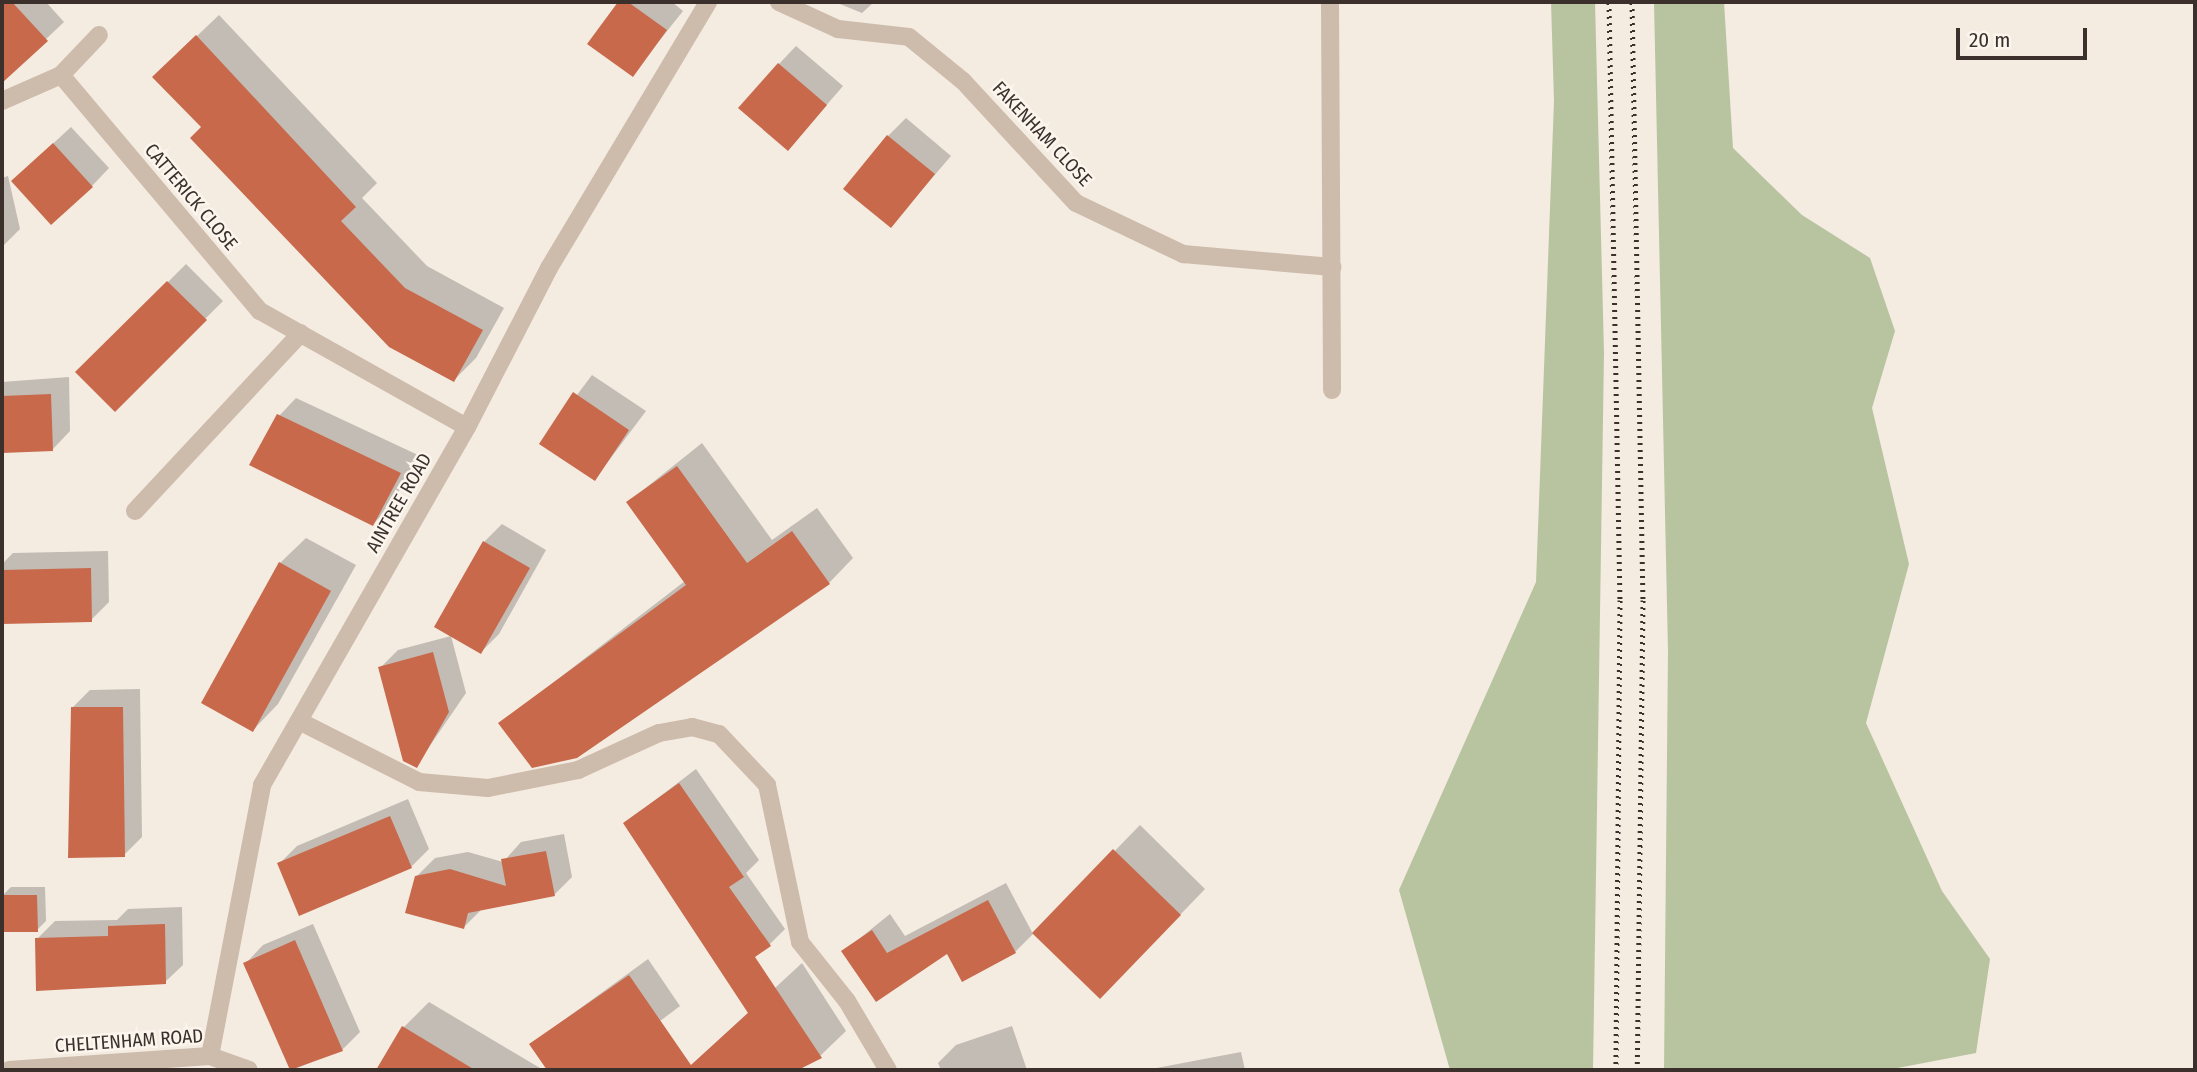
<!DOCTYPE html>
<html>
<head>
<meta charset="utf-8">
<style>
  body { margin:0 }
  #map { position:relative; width:2197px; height:1072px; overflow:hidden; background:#f4ebe1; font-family:"Fira Sans Condensed",sans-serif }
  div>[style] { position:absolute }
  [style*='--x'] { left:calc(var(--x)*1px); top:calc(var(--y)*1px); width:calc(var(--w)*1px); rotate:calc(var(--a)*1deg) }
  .green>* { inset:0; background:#b8c4a0 }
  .shadow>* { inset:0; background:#0003 }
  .building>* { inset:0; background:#c8694b }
  .minor>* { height:18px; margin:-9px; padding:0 9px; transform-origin:9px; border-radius:9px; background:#cdbbac }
  .rail>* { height:5px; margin-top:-2.5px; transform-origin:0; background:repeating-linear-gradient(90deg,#3b302b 0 2px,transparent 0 7px) }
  span { translate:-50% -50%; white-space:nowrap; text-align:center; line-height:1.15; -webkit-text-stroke:5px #fbf5ee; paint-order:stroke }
  .street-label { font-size:19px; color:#3b302b }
  .frame { position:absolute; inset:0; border:4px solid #3b302b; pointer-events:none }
  .scale { position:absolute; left:1956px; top:28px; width:131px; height:32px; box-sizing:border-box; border:4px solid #3b302b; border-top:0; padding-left:9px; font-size:21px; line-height:24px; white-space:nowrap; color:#3b302b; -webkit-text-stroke:5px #fbf5ee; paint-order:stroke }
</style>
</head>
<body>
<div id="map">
  <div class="green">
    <i style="clip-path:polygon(1551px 2px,1595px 2px,1604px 353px,1593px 1070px,1450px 1070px,1399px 890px,1536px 582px,1554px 101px)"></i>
    <i style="clip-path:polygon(1654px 2px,1724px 2px,1733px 148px,1802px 215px,1870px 258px,1895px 331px,1872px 408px,1909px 564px,1866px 723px,1942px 891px,1990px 959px,1976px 1053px,1887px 1070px,1664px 1070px,1668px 651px)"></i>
  </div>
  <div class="shadow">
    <i style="clip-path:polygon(2px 2px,46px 2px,64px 22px,3px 80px)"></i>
    <i style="clip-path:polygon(620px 2px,672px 2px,683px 11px,632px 75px,589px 44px)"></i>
    <i style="clip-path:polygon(835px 2px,874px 2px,862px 13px)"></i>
    <i style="clip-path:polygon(219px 15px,377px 183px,362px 198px,427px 266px,504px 308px,476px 358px,454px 380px,203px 127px,177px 55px)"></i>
    <i style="clip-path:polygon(796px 46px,843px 86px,805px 130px,779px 64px)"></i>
    <i style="clip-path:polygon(906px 118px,951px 156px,891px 226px,888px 136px)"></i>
    <i style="clip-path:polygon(71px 127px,109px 168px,92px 186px,31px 164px)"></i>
    <i style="clip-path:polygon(8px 176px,20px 229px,2px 247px,2px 178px)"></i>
    <i style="clip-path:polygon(186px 264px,223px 301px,115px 409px,78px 372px)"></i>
    <i style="clip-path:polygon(592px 375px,646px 411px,595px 479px,541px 443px)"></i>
    <i style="clip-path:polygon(69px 377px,70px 431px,53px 449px,2px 451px,2px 382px)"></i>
    <i style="clip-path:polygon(296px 398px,418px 455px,391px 506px,373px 524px,279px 416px)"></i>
    <i style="clip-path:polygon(702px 443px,772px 540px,817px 508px,853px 558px,829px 583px,501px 723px,685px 581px,628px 502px)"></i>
    <i style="clip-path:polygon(502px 524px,546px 550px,499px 634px,481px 652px,484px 542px)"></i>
    <i style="clip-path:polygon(306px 538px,356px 565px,278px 704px,253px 730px,280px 563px)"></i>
    <i style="clip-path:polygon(108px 551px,109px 602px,91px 620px,2px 622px,2px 564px,13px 553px)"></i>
    <i style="clip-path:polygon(451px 636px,466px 693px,416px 766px,380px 668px,398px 650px)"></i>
    <i style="clip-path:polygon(140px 689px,142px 837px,124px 855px,69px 856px,72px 708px,90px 690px)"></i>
    <i style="clip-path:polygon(696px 769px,759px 860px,746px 873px,785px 929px,769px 945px,625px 823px)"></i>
    <i style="clip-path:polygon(408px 799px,429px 849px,411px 867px,279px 864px,297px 846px)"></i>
    <i style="clip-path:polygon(1140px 825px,1205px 889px,1126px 971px,1035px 933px)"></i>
    <i style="clip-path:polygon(564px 834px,572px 877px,554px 895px,481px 910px,463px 928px,417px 876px,435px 858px,468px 852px,503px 862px,521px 842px)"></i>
    <i style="clip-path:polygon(1006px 883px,1033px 934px,1015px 952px,948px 952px,877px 1000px,844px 951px,890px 914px,905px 936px)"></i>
    <i style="clip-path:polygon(11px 887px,45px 887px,46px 921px,37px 930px,2px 896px)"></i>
    <i style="clip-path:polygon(182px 907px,183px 965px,165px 982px,37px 939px,55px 921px,117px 920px,128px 909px)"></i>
    <i style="clip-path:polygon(313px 924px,360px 1032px,342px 1050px,292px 1070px,246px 963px,263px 945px)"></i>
    <i style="clip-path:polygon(648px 959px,680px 1006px,595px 1070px,549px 1070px,531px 1044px)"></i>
    <i style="clip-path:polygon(802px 963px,846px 1031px,820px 1056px,795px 1070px,686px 1070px)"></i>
    <i style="clip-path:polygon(429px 1002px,540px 1068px,539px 1070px,378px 1070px,404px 1027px)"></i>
    <i style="clip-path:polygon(1012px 1026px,1027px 1070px,941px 1070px,938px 1063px,956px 1045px)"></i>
    <i style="clip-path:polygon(1241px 1052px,1245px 1070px,1145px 1070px,1146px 1070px)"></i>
  </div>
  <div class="building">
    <i style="clip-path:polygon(2px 2px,12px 2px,48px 41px,2px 83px)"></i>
    <i style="clip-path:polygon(618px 2px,628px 2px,667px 30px,633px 77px,587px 44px)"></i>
    <i style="clip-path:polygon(196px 35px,356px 207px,341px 221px,405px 288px,483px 330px,454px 382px,389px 347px,190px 138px,201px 127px,152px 77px)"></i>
    <i style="clip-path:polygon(778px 63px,827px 105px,788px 151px,738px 108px)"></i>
    <i style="clip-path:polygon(887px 135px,935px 174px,891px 228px,843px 189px)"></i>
    <i style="clip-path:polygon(53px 143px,93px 187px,51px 225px,11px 181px)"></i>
    <i style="clip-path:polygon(167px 281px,207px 320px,115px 412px,75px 372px)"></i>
    <i style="clip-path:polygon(573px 392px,629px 430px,595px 481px,539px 444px)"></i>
    <i style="clip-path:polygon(51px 394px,53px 451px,2px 453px,2px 396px)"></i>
    <i style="clip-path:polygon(277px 414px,401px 473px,373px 526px,249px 465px)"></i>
    <i style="clip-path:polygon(677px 466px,747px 563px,792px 531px,830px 584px,577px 758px,532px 768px,498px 723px,686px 585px,626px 502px)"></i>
    <i style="clip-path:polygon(483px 541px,530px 568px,481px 654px,434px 627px)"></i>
    <i style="clip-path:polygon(279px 562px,331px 591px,253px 732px,201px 703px)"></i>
    <i style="clip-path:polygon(91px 568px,92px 622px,2px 624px,2px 570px)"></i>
    <i style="clip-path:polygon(433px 652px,449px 712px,417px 768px,403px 761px,378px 667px)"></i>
    <i style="clip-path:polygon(71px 707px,123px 707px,125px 857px,68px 858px)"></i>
    <i style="clip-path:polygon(679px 783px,744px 877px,729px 887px,771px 946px,755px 957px,822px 1058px,798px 1070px,547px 1070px,529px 1044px,629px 975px,691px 1065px,748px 1013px,623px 823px)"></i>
    <i style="clip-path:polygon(390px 816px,412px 868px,299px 916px,277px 863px)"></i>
    <i style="clip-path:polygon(1113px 849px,1181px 915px,1100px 999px,1032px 933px)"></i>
    <i style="clip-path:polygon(546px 851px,555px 896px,468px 913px,464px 929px,405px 913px,415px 876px,450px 869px,506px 886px,501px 859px)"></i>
    <i style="clip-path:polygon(2px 895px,37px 895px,38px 932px,2px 932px)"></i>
    <i style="clip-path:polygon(988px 900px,1016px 953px,962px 982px,947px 954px,876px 1002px,841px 951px,872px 930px,887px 953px)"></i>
    <i style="clip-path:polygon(165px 924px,166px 984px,36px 991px,35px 938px,108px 936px,108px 926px)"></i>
    <i style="clip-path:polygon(295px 940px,343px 1051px,290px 1070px,243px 963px)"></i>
    <i style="clip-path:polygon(402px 1026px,475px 1070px,376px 1070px)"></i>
  </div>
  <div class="minor">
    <i style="--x:779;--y:2;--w:65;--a:24.6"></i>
    <i style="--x:838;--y:29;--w:71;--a:6.4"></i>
    <i style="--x:909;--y:37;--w:70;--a:39.2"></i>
    <i style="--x:963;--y:81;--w:166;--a:47.2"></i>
    <i style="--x:1076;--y:203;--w:119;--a:25.5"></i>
    <i style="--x:1183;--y:254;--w:150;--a:5"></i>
    <i style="--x:1330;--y:2;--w:388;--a:89.7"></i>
    <i style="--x:61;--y:75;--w:309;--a:49.9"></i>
    <i style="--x:260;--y:311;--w:237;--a:29.3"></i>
    <i style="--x:2;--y:101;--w:64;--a:-23.8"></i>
    <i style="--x:61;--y:75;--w:55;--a:-46.5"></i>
    <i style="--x:135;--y:511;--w:243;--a:-47"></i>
    <i style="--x:299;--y:721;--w:135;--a:26.9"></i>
    <i style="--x:419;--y:782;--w:69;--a:5"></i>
    <i style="--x:488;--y:788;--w:92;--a:-11.3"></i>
    <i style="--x:578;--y:770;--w:89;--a:-24.6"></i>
    <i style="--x:659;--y:733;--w:34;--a:-10"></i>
    <i style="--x:692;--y:727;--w:28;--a:15"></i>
    <i style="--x:719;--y:734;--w:70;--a:46.7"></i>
    <i style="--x:767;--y:785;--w:160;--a:78.1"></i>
    <i style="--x:800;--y:942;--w:75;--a:51.5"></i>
    <i style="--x:847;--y:1001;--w:80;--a:59.3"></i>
    <i style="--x:210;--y:1056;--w:276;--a:-79.1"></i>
    <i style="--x:262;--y:785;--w:413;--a:-60.2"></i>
    <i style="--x:467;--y:427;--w:179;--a:-62.7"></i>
    <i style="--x:549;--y:268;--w:310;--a:-59.1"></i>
    <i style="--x:9;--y:1070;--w:201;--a:-4"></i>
    <i style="--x:210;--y:1056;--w:41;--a:19.7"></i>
  </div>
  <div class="rail">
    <i style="--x:1609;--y:2;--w:598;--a:88.95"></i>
    <i style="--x:1620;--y:600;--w:470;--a:90.5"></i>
    <i style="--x:1632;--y:2;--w:598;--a:88.95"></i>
    <i style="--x:1643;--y:600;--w:470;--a:90.7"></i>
  </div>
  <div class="street-label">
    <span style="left:1042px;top:134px;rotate:47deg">FAKENHAM CLOSE</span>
    <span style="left:191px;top:197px;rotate:50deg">CATTERICK CLOSE</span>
    <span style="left:399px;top:503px;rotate:-60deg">AINTREE ROAD</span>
    <span style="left:129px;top:1041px;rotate:-4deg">CHELTENHAM ROAD</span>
  </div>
  <div class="frame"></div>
  <div class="scale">20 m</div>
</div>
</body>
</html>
